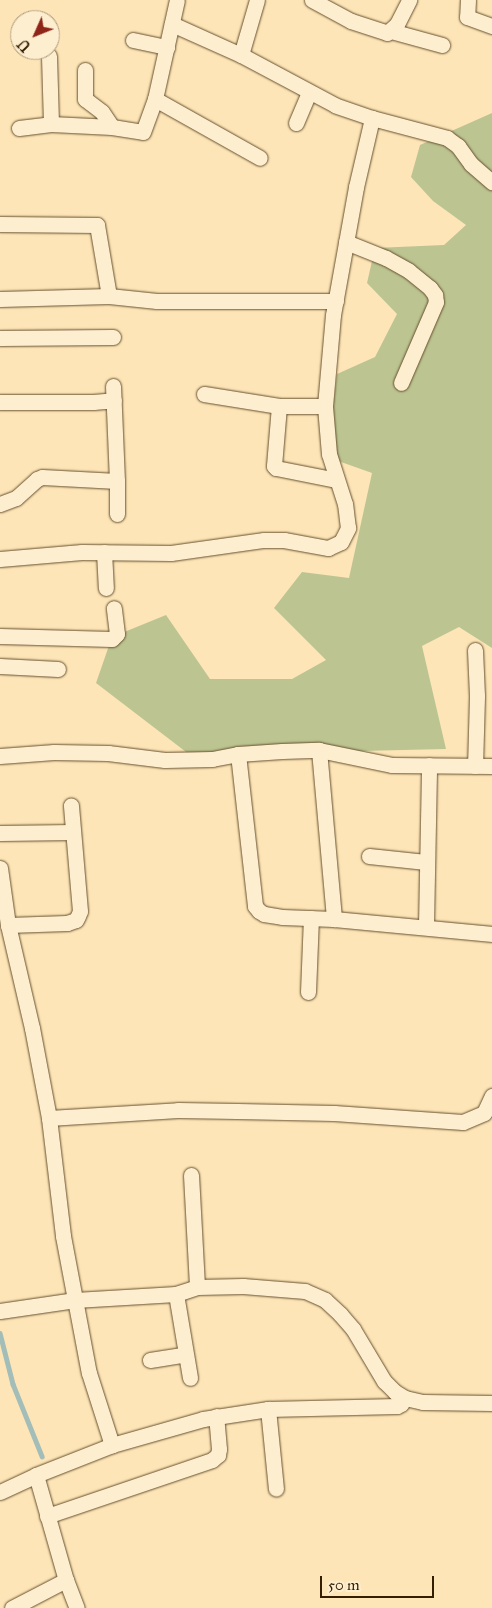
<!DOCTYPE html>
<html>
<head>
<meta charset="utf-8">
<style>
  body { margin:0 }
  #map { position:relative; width:492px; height:1608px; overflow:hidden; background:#fde5b7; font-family:"IM FELL Great Primer",serif }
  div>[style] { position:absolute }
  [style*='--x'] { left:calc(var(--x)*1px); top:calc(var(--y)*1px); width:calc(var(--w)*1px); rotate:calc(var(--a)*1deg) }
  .green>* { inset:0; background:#bcc591 }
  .stream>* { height:4.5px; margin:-2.25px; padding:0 2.25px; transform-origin:2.25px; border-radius:2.25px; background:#a3bdb8 }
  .roads { filter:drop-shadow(0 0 1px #66502e) drop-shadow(0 0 1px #66502e) }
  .minor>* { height:15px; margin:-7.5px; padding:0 7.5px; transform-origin:7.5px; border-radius:7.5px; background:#feeed0 }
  span { translate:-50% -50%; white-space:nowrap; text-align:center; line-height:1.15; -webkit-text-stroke:5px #feeed0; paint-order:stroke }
  .north { position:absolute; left:10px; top:10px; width:50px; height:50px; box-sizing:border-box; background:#feeed0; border:1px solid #ad9b7d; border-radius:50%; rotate:226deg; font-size:14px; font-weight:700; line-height:20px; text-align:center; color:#341e00 }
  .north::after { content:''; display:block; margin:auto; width:18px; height:22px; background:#8f2418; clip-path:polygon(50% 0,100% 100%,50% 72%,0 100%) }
  .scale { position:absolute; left:320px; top:1576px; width:114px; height:22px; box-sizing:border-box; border:2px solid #341e00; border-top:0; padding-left:6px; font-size:15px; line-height:18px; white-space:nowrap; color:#341e00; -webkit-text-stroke:4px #feeed0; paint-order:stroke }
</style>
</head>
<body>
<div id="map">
  <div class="green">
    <i style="clip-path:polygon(492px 113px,492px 648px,459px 627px,422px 646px,446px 749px,190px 755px,96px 683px,112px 637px,166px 615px,210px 679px,292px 679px,326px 660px,274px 608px,302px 572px,349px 578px,372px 473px,327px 457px,337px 374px,375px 357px,397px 314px,367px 283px,375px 248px,444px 245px,466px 225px,433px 201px,411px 177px,420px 145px)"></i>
  </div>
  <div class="stream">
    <i style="--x:0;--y:1333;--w:53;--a:75.7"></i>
    <i style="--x:13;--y:1384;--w:78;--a:68.1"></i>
  </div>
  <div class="roads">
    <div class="minor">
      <i style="--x:312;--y:0;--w:44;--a:28.3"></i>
      <i style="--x:351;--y:21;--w:38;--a:18"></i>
      <i style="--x:387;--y:33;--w:13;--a:-42"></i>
      <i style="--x:397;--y:24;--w:27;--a:-63"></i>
      <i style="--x:468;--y:0;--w:17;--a:93"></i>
      <i style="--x:467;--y:17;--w:27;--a:20"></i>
      <i style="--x:391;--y:31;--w:53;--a:15.4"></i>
      <i style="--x:133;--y:40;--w:35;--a:12"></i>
      <i style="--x:241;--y:55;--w:57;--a:-73.8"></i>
      <i style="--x:49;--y:56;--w:68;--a:88.3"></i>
      <i style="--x:51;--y:124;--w:61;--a:2.8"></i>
      <i style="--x:112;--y:127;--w:31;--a:9"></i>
      <i style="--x:143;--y:132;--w:35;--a:-70"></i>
      <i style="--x:155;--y:99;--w:101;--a:-77.5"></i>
      <i style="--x:85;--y:70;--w:29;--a:90"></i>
      <i style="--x:85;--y:99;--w:21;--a:37"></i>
      <i style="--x:102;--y:112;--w:18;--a:56"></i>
      <i style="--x:155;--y:99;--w:120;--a:29.3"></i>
      <i style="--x:372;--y:118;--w:78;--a:14.9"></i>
      <i style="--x:447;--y:138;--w:14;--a:36"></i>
      <i style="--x:458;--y:146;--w:22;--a:54"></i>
      <i style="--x:471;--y:164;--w:28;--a:41"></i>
      <i style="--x:296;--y:123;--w:33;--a:-67"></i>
      <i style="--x:19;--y:128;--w:32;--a:-7"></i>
      <i style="--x:0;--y:224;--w:97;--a:0.6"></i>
      <i style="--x:97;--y:225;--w:72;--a:80.4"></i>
      <i style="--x:346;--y:242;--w:43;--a:21.8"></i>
      <i style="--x:386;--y:258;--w:26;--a:29"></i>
      <i style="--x:409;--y:271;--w:27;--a:39"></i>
      <i style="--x:430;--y:288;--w:9;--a:54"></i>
      <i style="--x:435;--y:295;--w:7;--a:82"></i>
      <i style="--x:436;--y:302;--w:88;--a:113.4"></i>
      <i style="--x:0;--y:299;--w:109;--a:-1.6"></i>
      <i style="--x:109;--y:296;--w:48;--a:5.9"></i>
      <i style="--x:157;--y:301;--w:179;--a:0"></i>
      <i style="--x:0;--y:338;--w:113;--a:-0.5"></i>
      <i style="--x:204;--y:394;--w:76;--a:9.1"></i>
      <i style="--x:279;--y:406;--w:60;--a:94.8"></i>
      <i style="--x:274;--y:466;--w:3;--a:45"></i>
      <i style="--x:276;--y:468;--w:61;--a:11.3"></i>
      <i style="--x:0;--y:402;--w:93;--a:0"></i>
      <i style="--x:93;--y:402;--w:21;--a:-5"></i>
      <i style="--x:279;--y:406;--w:46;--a:0"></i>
      <i style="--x:117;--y:481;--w:33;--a:90"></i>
      <i style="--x:0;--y:504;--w:17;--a:-21"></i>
      <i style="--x:16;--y:498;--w:28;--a:-42"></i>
      <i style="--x:37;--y:479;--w:5;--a:-22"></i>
      <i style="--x:42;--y:477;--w:75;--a:3.1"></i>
      <i style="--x:117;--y:481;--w:95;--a:-92.4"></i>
      <i style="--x:104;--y:552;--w:36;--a:87"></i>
      <i style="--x:0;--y:559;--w:82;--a:-4.9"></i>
      <i style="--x:82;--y:552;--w:89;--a:0.6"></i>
      <i style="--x:171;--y:553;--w:94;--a:-8"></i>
      <i style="--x:264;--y:540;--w:20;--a:0"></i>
      <i style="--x:284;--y:540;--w:45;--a:10.3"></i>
      <i style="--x:328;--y:548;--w:14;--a:-25"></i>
      <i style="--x:341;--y:542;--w:16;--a:-63"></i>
      <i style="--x:348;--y:528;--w:24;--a:-97"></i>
      <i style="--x:345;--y:504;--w:52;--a:-107.7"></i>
      <i style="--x:329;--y:454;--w:48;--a:-94.8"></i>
      <i style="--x:325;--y:406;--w:91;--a:-85"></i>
      <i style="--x:333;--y:315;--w:130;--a:-79.8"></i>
      <i style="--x:356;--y:187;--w:71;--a:-76.9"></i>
      <i style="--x:372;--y:118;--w:39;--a:-161"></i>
      <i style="--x:335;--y:105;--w:106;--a:-152"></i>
      <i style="--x:241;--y:55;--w:76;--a:-155.8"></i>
      <i style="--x:0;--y:636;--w:112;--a:1.5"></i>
      <i style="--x:112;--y:639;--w:7;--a:-45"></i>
      <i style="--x:117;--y:634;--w:26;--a:-97"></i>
      <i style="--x:475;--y:650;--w:46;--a:87.5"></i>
      <i style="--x:477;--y:696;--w:70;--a:91.6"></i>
      <i style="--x:0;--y:666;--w:58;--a:3"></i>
      <i style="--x:319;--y:750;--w:170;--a:84.9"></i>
      <i style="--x:238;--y:754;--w:153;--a:83.6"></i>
      <i style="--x:255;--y:906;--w:6;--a:51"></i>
      <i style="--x:259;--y:911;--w:6;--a:31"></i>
      <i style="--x:264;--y:914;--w:18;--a:9"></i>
      <i style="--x:282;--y:917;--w:52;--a:2.2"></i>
      <i style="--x:334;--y:919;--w:159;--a:5.4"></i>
      <i style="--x:0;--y:756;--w:54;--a:-4.2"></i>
      <i style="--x:54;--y:752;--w:54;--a:1.1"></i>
      <i style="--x:108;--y:753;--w:57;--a:7"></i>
      <i style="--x:165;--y:760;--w:47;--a:-1.2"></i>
      <i style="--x:212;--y:759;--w:26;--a:-11"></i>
      <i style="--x:238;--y:754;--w:44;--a:-3.9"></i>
      <i style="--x:282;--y:751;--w:37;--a:-2"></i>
      <i style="--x:319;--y:750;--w:75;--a:11.6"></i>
      <i style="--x:392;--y:765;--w:100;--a:0.6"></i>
      <i style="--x:0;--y:833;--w:73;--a:-0.8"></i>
      <i style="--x:369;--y:856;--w:57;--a:6"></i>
      <i style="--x:0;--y:868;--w:58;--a:82"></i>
      <i style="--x:8;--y:925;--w:106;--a:76.9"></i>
      <i style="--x:32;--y:1028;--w:92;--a:79.3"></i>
      <i style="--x:49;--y:1118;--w:119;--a:83.2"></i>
      <i style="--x:63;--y:1236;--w:139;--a:79.3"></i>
      <i style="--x:89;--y:1373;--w:76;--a:72.3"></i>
      <i style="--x:8;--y:925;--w:59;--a:-1.9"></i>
      <i style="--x:67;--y:923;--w:9;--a:-18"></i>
      <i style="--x:76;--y:920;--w:4;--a:-63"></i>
      <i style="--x:78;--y:916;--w:5;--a:-68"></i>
      <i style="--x:80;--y:911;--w:106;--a:-94.9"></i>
      <i style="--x:426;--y:926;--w:161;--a:-88.9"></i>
      <i style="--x:308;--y:992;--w:74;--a:-87.7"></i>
      <i style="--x:49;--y:1118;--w:129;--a:-3.5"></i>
      <i style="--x:178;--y:1110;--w:59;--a:1"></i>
      <i style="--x:237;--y:1111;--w:97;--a:1.2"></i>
      <i style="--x:334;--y:1113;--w:129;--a:4"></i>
      <i style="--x:463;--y:1122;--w:23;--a:-23"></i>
      <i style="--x:484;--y:1113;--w:19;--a:-65"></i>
      <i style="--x:191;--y:1175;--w:112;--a:86.9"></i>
      <i style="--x:176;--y:1294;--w:85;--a:80.5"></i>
      <i style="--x:0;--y:1311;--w:76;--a:-8.3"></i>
      <i style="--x:75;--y:1300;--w:101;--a:-3.4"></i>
      <i style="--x:176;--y:1294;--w:22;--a:-18"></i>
      <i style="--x:197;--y:1287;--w:46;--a:-1.2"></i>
      <i style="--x:243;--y:1286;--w:62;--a:4.6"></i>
      <i style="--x:305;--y:1291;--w:22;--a:24"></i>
      <i style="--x:325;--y:1300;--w:21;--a:43"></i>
      <i style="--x:340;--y:1314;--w:20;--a:49"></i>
      <i style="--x:353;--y:1329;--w:61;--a:59.2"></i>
      <i style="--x:384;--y:1381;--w:16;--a:45"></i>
      <i style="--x:395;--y:1392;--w:12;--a:31"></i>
      <i style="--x:405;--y:1398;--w:18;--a:13"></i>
      <i style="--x:423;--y:1402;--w:69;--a:0.8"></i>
      <i style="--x:150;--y:1360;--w:36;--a:-9"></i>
      <i style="--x:268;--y:1409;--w:80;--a:84.3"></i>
      <i style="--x:36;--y:1475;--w:109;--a:74.1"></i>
      <i style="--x:66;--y:1580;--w:30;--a:69"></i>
      <i style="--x:0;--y:1492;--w:40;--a:-25"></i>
      <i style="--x:36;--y:1475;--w:82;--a:-21.5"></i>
      <i style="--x:112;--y:1445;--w:95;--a:-15.9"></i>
      <i style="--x:203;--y:1419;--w:66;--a:-8.7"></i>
      <i style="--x:268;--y:1409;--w:129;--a:-1.3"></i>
      <i style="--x:397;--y:1406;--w:4;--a:-27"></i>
      <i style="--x:401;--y:1404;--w:7;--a:-56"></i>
      <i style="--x:47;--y:1516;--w:174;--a:-18.7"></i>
      <i style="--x:212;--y:1460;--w:8;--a:-40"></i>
      <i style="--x:218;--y:1455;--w:6;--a:-81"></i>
      <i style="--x:219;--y:1449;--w:33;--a:-95"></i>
      <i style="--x:12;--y:1608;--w:61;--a:-27.4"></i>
    </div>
  </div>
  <div class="north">U</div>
  <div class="scale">50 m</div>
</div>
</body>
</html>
